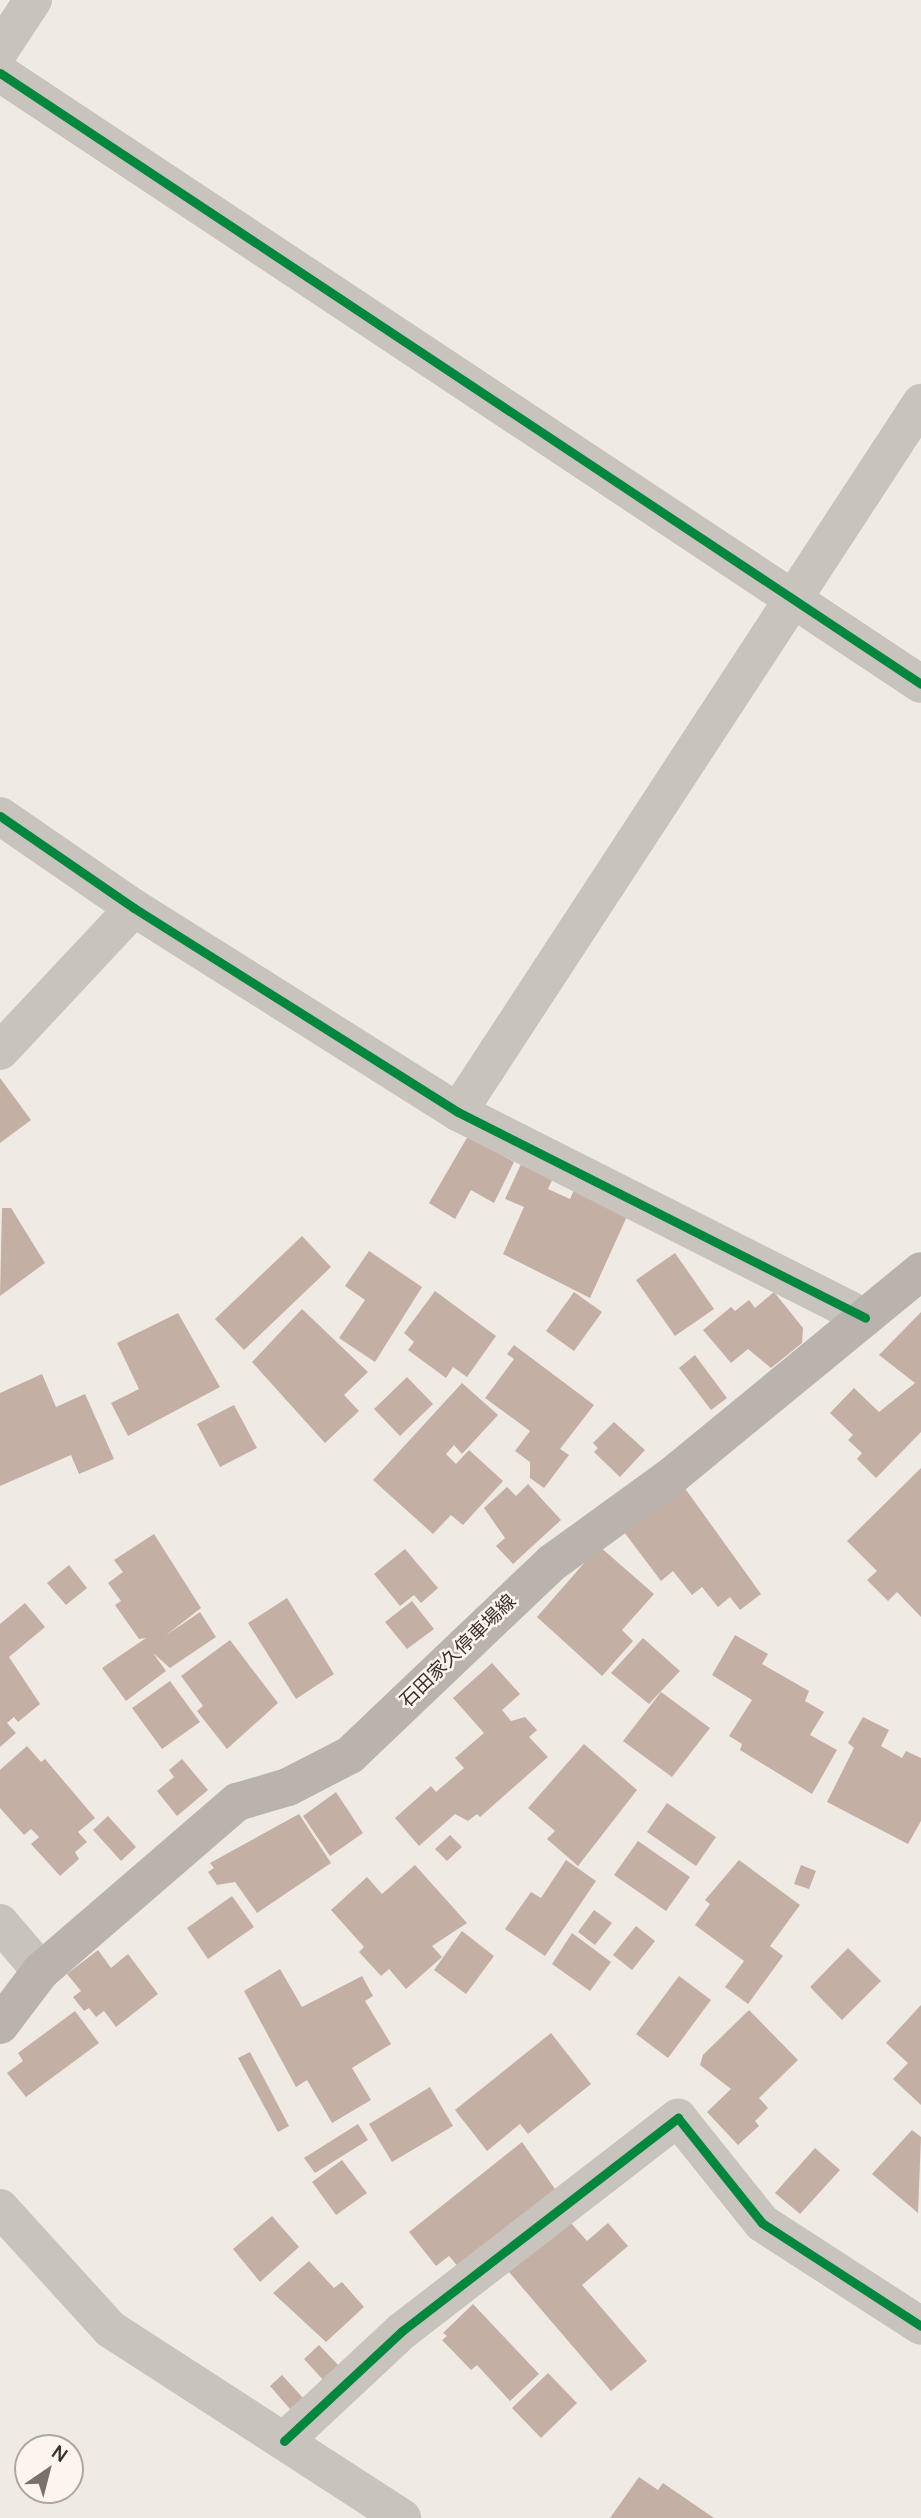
<!DOCTYPE html>
<html>
<head>
<meta charset="utf-8">
<style>
  body { margin:0 }
  #map { position:relative; width:921px; height:2518px; overflow:hidden; background:#f0eae4; font-family:Manrope,"Noto Sans JP",sans-serif }
  div>[style] { position:absolute }
  [style*='--x'] { left:calc(var(--x)*1px); top:calc(var(--y)*1px); width:calc(var(--w)*1px); rotate:calc(var(--a)*1deg) }
  .building>* { inset:0; background:#c4afa5 }
  .minor>* { height:38px; margin:-19px; padding:0 19px; transform-origin:19px; border-radius:19px; background:#c9c3bd }
  .secondary>* { height:38px; margin:-19px; padding:0 19px; transform-origin:19px; border-radius:19px; background:#bab3ad }
  .cycleway>* { height:9px; margin:-4.5px; padding:0 4.5px; transform-origin:4.5px; border-radius:4.5px; background:#00873e }
  span { translate:-50% -50%; white-space:nowrap; text-align:center; line-height:1.15; -webkit-text-stroke:5px #fbf5ed; paint-order:stroke }
  .street-label { font-size:19px; color:#3b302a }
  .north { position:absolute; left:14px; top:2434px; width:70px; height:70px; box-sizing:border-box; background:#fbf5ed; border:2px solid #aea69f; border-radius:50%; rotate:35deg; font-size:19px; font-weight:700; line-height:28px; text-align:center; color:#3b302a }
  .north::after { content:''; display:block; margin:auto; width:24px; height:32px; background:#7a716b; clip-path:polygon(50% 0,100% 100%,50% 72%,0 100%) }
</style>
</head>
<body>
<div id="map">
  <div class="building">
    <i style="clip-path:polygon(0 1078px,31px 1120px,0 1143px)"></i>
    <i style="clip-path:polygon(468px 1136px,514px 1162px,494px 1203px,471px 1190px,455px 1219px,429px 1203px)"></i>
    <i style="clip-path:polygon(522px 1162px,554px 1176px,548px 1189px,570px 1199px,575px 1188px,629px 1212px,590px 1298px,503px 1254px,524px 1207px,505px 1199px)"></i>
    <i style="clip-path:polygon(2px 1208px,11px 1208px,45px 1263px,0 1296px)"></i>
    <i style="clip-path:polygon(302px 1236px,331px 1267px,244px 1350px,215px 1319px)"></i>
    <i style="clip-path:polygon(369px 1251px,422px 1287px,375px 1362px,339px 1338px,365px 1300px,345px 1286px)"></i>
    <i style="clip-path:polygon(675px 1253px,714px 1309px,675px 1336px,636px 1280px)"></i>
    <i style="clip-path:polygon(435px 1291px,496px 1336px,467px 1377px,453px 1367px,446px 1378px,408px 1350px,414px 1342px,404px 1333px)"></i>
    <i style="clip-path:polygon(574px 1292px,602px 1312px,574px 1351px,546px 1331px)"></i>
    <i style="clip-path:polygon(774px 1292px,803px 1328px,802px 1343px,771px 1368px,748px 1349px,731px 1363px,703px 1330px,731px 1307px,735px 1311px,749px 1300px,755px 1308px)"></i>
    <i style="clip-path:polygon(302px 1309px,368px 1372px,344px 1395px,359px 1411px,325px 1443px,252px 1362px)"></i>
    <i style="clip-path:polygon(921px 1312px,921px 1432px,876px 1478px,857px 1459px,862px 1453px,848px 1440px,853px 1435px,830px 1413px,854px 1388px,879px 1412px,915px 1383px,879px 1355px)"></i>
    <i style="clip-path:polygon(178px 1313px,220px 1387px,128px 1436px,111px 1403px,139px 1389px,117px 1343px)"></i>
    <i style="clip-path:polygon(514px 1345px,594px 1405px,560px 1449px,569px 1455px,544px 1488px,530px 1478px,530px 1462px,515px 1451px,530px 1431px,485px 1398px,514px 1359px,507px 1354px)"></i>
    <i style="clip-path:polygon(695px 1355px,727px 1398px,711px 1410px,679px 1368px)"></i>
    <i style="clip-path:polygon(42px 1374px,56px 1407px,85px 1394px,114px 1459px,79px 1474px,71px 1455px,0 1486px,0 1393px)"></i>
    <i style="clip-path:polygon(407px 1377px,433px 1404px,400px 1436px,374px 1409px)"></i>
    <i style="clip-path:polygon(462px 1383px,498px 1415px,462px 1454px,454px 1445px,446px 1454px,456px 1464px,469px 1450px,503px 1481px,463px 1525px,451px 1515px,433px 1534px,373px 1480px)"></i>
    <i style="clip-path:polygon(234px 1405px,257px 1448px,220px 1467px,197px 1424px)"></i>
    <i style="clip-path:polygon(614px 1422px,645px 1450px,620px 1477px,594px 1452px,598px 1448px,593px 1443px)"></i>
    <i style="clip-path:polygon(921px 1468px,921px 1617px,897px 1592px,888px 1601px,867px 1580px,877px 1571px,847px 1541px)"></i>
    <i style="clip-path:polygon(528px 1484px,561px 1520px,513px 1564px,496px 1546px,505px 1538px,484px 1508px,507px 1487px,516px 1496px)"></i>
    <i style="clip-path:polygon(684px 1487px,761px 1594px,740px 1610px,730px 1597px,718px 1607px,702px 1587px,692px 1595px,673px 1571px,661px 1581px,624px 1532px)"></i>
    <i style="clip-path:polygon(154px 1534px,201px 1608px,165px 1636px,200px 1612px,216px 1637px,170px 1668px,153px 1653px,166px 1671px,126px 1701px,102px 1668px,146px 1638px,139px 1639px,115px 1605px,121px 1601px,108px 1583px,123px 1572px,114px 1560px)"></i>
    <i style="clip-path:polygon(599px 1546px,654px 1594px,622px 1630px,633px 1641px,602px 1676px,537px 1617px)"></i>
    <i style="clip-path:polygon(405px 1549px,438px 1588px,421px 1603px,414px 1595px,400px 1606px,374px 1574px)"></i>
    <i style="clip-path:polygon(69px 1565px,87px 1588px,66px 1605px,47px 1583px)"></i>
    <i style="clip-path:polygon(287px 1598px,334px 1674px,296px 1699px,248px 1623px)"></i>
    <i style="clip-path:polygon(412px 1601px,434px 1629px,407px 1649px,385px 1622px)"></i>
    <i style="clip-path:polygon(25px 1603px,45px 1627px,9px 1657px,40px 1704px,18px 1722px,14px 1717px,7px 1723px,16px 1733px,0 1747px,0 1624px)"></i>
    <i style="clip-path:polygon(735px 1635px,768px 1654px,762px 1664px,809px 1691px,805px 1701px,824px 1712px,810px 1735px,837px 1750px,812px 1794px,740px 1750px,742px 1744px,729px 1736px,752px 1700px,712px 1675px)"></i>
    <i style="clip-path:polygon(643px 1638px,680px 1671px,649px 1704px,611px 1673px)"></i>
    <i style="clip-path:polygon(230px 1640px,278px 1703px,227px 1749px,197px 1711px,203px 1706px,181px 1676px)"></i>
    <i style="clip-path:polygon(492px 1663px,520px 1694px,502px 1710px,511px 1721px,525px 1717px,537px 1730px,529px 1737px,548px 1757px,480px 1817px,477px 1814px,468px 1821px,455px 1814px,419px 1846px,395px 1818px,431px 1786px,436px 1792px,464px 1768px,455px 1758px,484px 1733px,453px 1698px)"></i>
    <i style="clip-path:polygon(170px 1681px,200px 1722px,162px 1749px,132px 1708px)"></i>
    <i style="clip-path:polygon(661px 1692px,710px 1728px,672px 1777px,623px 1741px)"></i>
    <i style="clip-path:polygon(863px 1717px,889px 1730px,881px 1746px,902px 1758px,906px 1751px,921px 1758px,921px 1821px,908px 1844px,827px 1802px,854px 1748px,848px 1743px)"></i>
    <i style="clip-path:polygon(584px 1744px,637px 1790px,578px 1866px,547px 1839px,555px 1831px,528px 1808px)"></i>
    <i style="clip-path:polygon(27px 1746px,41px 1762px,45px 1759px,95px 1818px,78px 1832px,87px 1842px,75px 1852px,79px 1859px,60px 1876px,31px 1844px,39px 1837px,31px 1829px,24px 1835px,0 1808px,0 1770px)"></i>
    <i style="clip-path:polygon(182px 1759px,208px 1790px,177px 1816px,157px 1791px,174px 1777px,169px 1770px)"></i>
    <i style="clip-path:polygon(336px 1792px,363px 1833px,330px 1856px,303px 1816px)"></i>
    <i style="clip-path:polygon(667px 1803px,716px 1837px,696px 1866px,647px 1832px)"></i>
    <i style="clip-path:polygon(299px 1814px,331px 1863px,257px 1913px,235px 1882px,217px 1885px,208px 1872px,214px 1868px,210px 1863px)"></i>
    <i style="clip-path:polygon(108px 1816px,136px 1847px,121px 1861px,93px 1830px)"></i>
    <i style="clip-path:polygon(450px 1835px,462px 1847px,447px 1861px,435px 1849px)"></i>
    <i style="clip-path:polygon(638px 1841px,690px 1877px,666px 1911px,614px 1875px)"></i>
    <i style="clip-path:polygon(566px 1860px,596px 1881px,545px 1956px,505px 1929px,531px 1892px,541px 1898px)"></i>
    <i style="clip-path:polygon(739px 1860px,800px 1905px,770px 1946px,783px 1956px,748px 2004px,725px 1987px,744px 1961px,695px 1925px,710px 1904px,705px 1900px)"></i>
    <i style="clip-path:polygon(415px 1865px,467px 1923px,432px 1946px,442px 1957px,406px 1989px,389px 1969px,381px 1976px,359px 1952px,364px 1947px,331px 1910px,367px 1877px,382px 1894px)"></i>
    <i style="clip-path:polygon(801px 1865px,816px 1871px,809px 1889px,794px 1884px)"></i>
    <i style="clip-path:polygon(232px 1896px,254px 1927px,208px 1959px,187px 1928px)"></i>
    <i style="clip-path:polygon(594px 1910px,612px 1923px,595px 1945px,578px 1932px)"></i>
    <i style="clip-path:polygon(636px 1926px,655px 1941px,632px 1970px,613px 1955px)"></i>
    <i style="clip-path:polygon(462px 1931px,494px 1956px,466px 1994px,434px 1970px)"></i>
    <i style="clip-path:polygon(572px 1933px,611px 1962px,590px 1991px,552px 1964px)"></i>
    <i style="clip-path:polygon(848px 1948px,881px 1981px,842px 2020px,810px 1987px)"></i>
    <i style="clip-path:polygon(98px 1950px,111px 1968px,128px 1954px,158px 1994px,116px 2027px,104px 2011px,96px 2017px,89px 2008px,84px 2011px,73px 1997px,81px 1991px,67px 1974px)"></i>
    <i style="clip-path:polygon(280px 1969px,302px 2007px,362px 1976px,373px 1996px,365px 2001px,391px 2044px,352px 2068px,371px 2100px,332px 2123px,307px 2080px,296px 2087px,244px 1991px)"></i>
    <i style="clip-path:polygon(679px 1976px,711px 2000px,668px 2058px,636px 2034px)"></i>
    <i style="clip-path:polygon(921px 2005px,921px 2105px,893px 2079px,908px 2063px,886px 2043px)"></i>
    <i style="clip-path:polygon(749px 2010px,798px 2060px,759px 2098px,768px 2108px,755px 2121px,759px 2126px,738px 2145px,707px 2112px,731px 2089px,700px 2065px,703px 2055px)"></i>
    <i style="clip-path:polygon(75px 2011px,99px 2043px,26px 2097px,7px 2073px,23px 2061px,18px 2053px)"></i>
    <i style="clip-path:polygon(551px 2033px,591px 2084px,528px 2134px,520px 2124px,487px 2151px,455px 2110px)"></i>
    <i style="clip-path:polygon(250px 2052px,289px 2126px,278px 2132px,238px 2058px)"></i>
    <i style="clip-path:polygon(430px 2087px,453px 2126px,392px 2162px,369px 2124px)"></i>
    <i style="clip-path:polygon(358px 2124px,368px 2140px,315px 2173px,304px 2158px)"></i>
    <i style="clip-path:polygon(912px 2130px,921px 2137px,918px 2213px,872px 2174px)"></i>
    <i style="clip-path:polygon(522px 2142px,555px 2189px,460px 2269px,449px 2256px,436px 2266px,409px 2232px)"></i>
    <i style="clip-path:polygon(815px 2148px,840px 2170px,800px 2214px,775px 2193px)"></i>
    <i style="clip-path:polygon(342px 2160px,367px 2193px,336px 2215px,312px 2182px)"></i>
    <i style="clip-path:polygon(563px 2214px,587px 2241px,608px 2223px,628px 2246px,582px 2285px,647px 2361px,611px 2391px,503px 2265px)"></i>
    <i style="clip-path:polygon(272px 2216px,299px 2247px,260px 2282px,233px 2249px)"></i>
    <i style="clip-path:polygon(309px 2261px,334px 2288px,342px 2282px,364px 2307px,326px 2342px,273px 2293px)"></i>
    <i style="clip-path:polygon(473px 2304px,539px 2374px,510px 2401px,477px 2365px,471px 2370px,442px 2340px,447px 2336px,443px 2333px)"></i>
    <i style="clip-path:polygon(319px 2345px,341px 2368px,325px 2382px,304px 2359px)"></i>
    <i style="clip-path:polygon(548px 2373px,577px 2403px,541px 2438px,512px 2408px)"></i>
    <i style="clip-path:polygon(282px 2375px,303px 2398px,290px 2409px,270px 2386px)"></i>
    <i style="clip-path:polygon(639px 2477px,658px 2490px,663px 2483px,714px 2518px,610px 2518px)"></i>
  </div>
  <div class="minor">
    <i style="--x:0;--y:50;--w:60;--a:-56.6"></i>
    <i style="--x:0;--y:73;--w:1105;--a:33.56"></i>
    <i style="--x:0;--y:816;--w:163;--a:34.5"></i>
    <i style="--x:134;--y:908;--w:383;--a:32.2"></i>
    <i style="--x:458;--y:1112;--w:456;--a:26.8"></i>
    <i style="--x:0;--y:1051;--w:196;--a:-46.9"></i>
    <i style="--x:458;--y:1112;--w:847;--a:-56.85"></i>
    <i style="--x:0;--y:1923;--w:63;--a:49.5"></i>
    <i style="--x:0;--y:2208;--w:164;--a:47.7"></i>
    <i style="--x:110;--y:2329;--w:348;--a:32.9"></i>
    <i style="--x:284;--y:2441;--w:161;--a:-43"></i>
    <i style="--x:402;--y:2331;--w:349;--a:-37.7"></i>
    <i style="--x:678;--y:2118;--w:134;--a:51.3"></i>
    <i style="--x:762;--y:2223;--w:189;--a:32.9"></i>
  </div>
  <div class="secondary">
    <i style="--x:0;--y:2025;--w:68;--a:-52.8"></i>
    <i style="--x:41;--y:1971;--w:259;--a:-40.8"></i>
    <i style="--x:237;--y:1802;--w:53;--a:-16.4"></i>
    <i style="--x:288;--y:1787;--w:70;--a:-27.3"></i>
    <i style="--x:350;--y:1755;--w:280;--a:-43.6"></i>
    <i style="--x:553;--y:1562;--w:148;--a:-35.9"></i>
    <i style="--x:673;--y:1475;--w:321;--a:-39.4"></i>
  </div>
  <div class="cycleway">
    <i style="--x:0;--y:73;--w:1105;--a:33.56"></i>
    <i style="--x:0;--y:816;--w:163;--a:34.5"></i>
    <i style="--x:134;--y:908;--w:383;--a:32.2"></i>
    <i style="--x:458;--y:1112;--w:456;--a:26.8"></i>
    <i style="--x:284;--y:2441;--w:161;--a:-43"></i>
    <i style="--x:402;--y:2331;--w:349;--a:-37.7"></i>
    <i style="--x:678;--y:2118;--w:134;--a:51.3"></i>
    <i style="--x:762;--y:2223;--w:189;--a:32.9"></i>
  </div>
  <div class="street-label">
    <span style="left:458px;top:1651px;rotate:-44deg">石田家久停車場線</span>
  </div>
  <div class="north">N</div>
</div>
</body>
</html>
